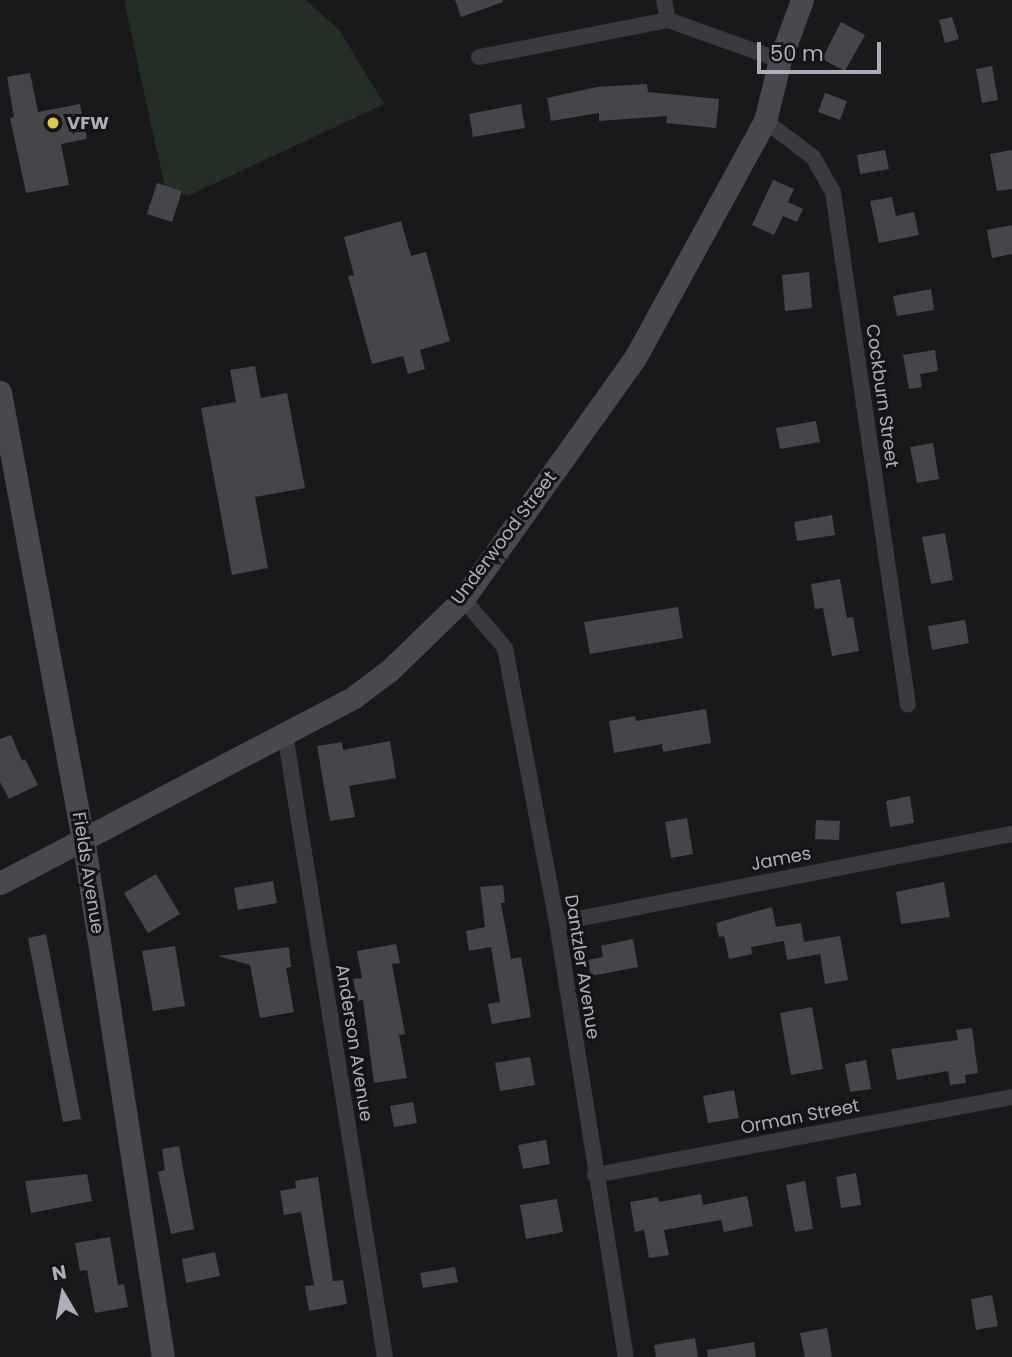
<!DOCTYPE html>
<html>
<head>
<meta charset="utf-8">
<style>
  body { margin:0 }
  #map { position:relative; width:1012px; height:1357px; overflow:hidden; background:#19191b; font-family:Poppins,sans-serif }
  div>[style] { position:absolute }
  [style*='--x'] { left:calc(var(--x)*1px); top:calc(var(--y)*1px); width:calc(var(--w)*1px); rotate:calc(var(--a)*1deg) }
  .green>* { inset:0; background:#252d27 }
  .building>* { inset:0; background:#46464a }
  .street>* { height:16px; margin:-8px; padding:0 8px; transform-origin:8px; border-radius:8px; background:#3a3a3f }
  .secondary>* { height:23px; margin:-11.5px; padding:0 11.5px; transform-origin:11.5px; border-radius:11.5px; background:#48494f }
  .dots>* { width:19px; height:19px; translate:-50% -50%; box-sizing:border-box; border:4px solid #141416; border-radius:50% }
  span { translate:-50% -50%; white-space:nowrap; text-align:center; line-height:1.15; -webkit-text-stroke:6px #141416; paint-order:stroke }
  .poi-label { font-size:18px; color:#acaeb9; font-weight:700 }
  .left { translate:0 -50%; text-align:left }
  .street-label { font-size:18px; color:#acaeb9 }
  .north { position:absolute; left:28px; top:1259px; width:70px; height:70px; -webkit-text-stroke:5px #141416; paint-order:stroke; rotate:350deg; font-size:19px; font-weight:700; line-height:28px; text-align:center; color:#acaeb9 }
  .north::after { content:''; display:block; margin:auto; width:24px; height:32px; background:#acaeb9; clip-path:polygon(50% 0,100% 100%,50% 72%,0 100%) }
  .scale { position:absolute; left:757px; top:42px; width:124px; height:32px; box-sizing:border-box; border:4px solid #acaeb9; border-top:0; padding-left:9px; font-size:21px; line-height:24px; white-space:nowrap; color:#acaeb9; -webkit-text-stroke:5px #141416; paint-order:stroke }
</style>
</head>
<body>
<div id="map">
  <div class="green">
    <i style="clip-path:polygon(124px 0,306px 0,340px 31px,384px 104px,188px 196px,165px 188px)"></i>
  </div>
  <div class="building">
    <i style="clip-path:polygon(455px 0,503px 0,503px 2px,461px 17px)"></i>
    <i style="clip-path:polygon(952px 17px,959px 39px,945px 43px,939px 20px)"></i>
    <i style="clip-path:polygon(841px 22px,865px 35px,845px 71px,822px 59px)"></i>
    <i style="clip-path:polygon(992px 66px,998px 100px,982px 103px,976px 69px)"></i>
    <i style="clip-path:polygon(30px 73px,38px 112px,80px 104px,87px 139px,61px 144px,69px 185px,26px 193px,10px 118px,14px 117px,7px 77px)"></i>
    <i style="clip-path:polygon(647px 84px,648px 92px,719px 99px,716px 128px,666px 123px,667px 116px,599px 121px,599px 113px,551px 121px,547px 98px,597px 87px)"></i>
    <i style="clip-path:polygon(825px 93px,847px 101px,840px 120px,818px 112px)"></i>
    <i style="clip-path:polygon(521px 104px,525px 128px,473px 137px,469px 114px)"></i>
    <i style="clip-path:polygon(885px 150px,889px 169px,860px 174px,857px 155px)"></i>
    <i style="clip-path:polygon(1012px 150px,1012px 189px,997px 191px,990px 154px)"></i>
    <i style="clip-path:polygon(773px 180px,794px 189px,788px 202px,803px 209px,797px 222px,783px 216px,774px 235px,752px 225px)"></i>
    <i style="clip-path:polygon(157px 183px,182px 191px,172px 222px,147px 214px)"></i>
    <i style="clip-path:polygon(892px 197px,896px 216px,914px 212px,919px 235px,879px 243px,870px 201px)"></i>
    <i style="clip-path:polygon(401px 221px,411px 256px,426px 252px,450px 341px,420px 350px,425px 369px,408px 374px,403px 356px,372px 364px,348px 276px,354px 275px,344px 237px)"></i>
    <i style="clip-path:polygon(1012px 225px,1012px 254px,992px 258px,987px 230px)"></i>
    <i style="clip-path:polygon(809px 272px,812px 308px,785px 311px,782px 275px)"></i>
    <i style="clip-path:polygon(931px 289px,934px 310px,897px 316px,893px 296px)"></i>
    <i style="clip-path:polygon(935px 350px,938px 371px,920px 374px,922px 387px,909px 389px,903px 355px)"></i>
    <i style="clip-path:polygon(255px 366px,261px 398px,287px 393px,305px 488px,255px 497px,268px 568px,232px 575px,201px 408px,236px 402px,230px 370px)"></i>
    <i style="clip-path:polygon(816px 421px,820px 442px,780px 449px,776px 428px)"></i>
    <i style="clip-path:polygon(933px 443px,939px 479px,917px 483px,910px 447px)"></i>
    <i style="clip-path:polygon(832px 515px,835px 535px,797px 541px,794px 522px)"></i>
    <i style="clip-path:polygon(945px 533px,953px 580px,931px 584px,922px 537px)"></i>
    <i style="clip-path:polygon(840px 579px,847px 618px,853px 617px,859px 651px,832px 656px,823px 608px,815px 609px,811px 584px)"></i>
    <i style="clip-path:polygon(678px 607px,683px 638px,590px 654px,584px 622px)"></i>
    <i style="clip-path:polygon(965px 620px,969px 643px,932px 650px,928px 626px)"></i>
    <i style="clip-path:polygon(706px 709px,711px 743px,663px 752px,662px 744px,614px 753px,609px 721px,635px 716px,636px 721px)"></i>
    <i style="clip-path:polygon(11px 735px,22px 761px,25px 759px,38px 785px,9px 799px,0 782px,0 739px)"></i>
    <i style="clip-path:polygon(390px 741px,396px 778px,349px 786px,355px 817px,330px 821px,317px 746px,342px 742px,343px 750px)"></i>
    <i style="clip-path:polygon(910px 796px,914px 823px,890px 827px,886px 801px)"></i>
    <i style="clip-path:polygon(687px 818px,693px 854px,671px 858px,665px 822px)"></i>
    <i style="clip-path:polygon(816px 820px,840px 821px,839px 840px,815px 839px)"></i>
    <i style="clip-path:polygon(156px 874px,180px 914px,148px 933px,124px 893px)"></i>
    <i style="clip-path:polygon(273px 881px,277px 903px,238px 910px,234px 888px)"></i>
    <i style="clip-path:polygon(944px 882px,950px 917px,901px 924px,896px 892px)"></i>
    <i style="clip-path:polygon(503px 885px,505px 903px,501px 903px,511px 959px,521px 957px,531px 1017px,492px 1024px,488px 1004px,500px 1002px,491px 947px,469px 951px,466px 931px,485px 927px,480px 887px)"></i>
    <i style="clip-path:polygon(772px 907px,776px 927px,801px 923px,804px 942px,840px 936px,848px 980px,825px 984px,820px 954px,787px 960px,784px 941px,751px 947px,752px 954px,729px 959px,724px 936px,719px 937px,716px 923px)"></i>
    <i style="clip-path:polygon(46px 934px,81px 1119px,63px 1122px,28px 938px)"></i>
    <i style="clip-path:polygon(633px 939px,638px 967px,591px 976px,588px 960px,603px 957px,601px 946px)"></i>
    <i style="clip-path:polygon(396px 944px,400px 963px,392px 964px,405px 1034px,399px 1035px,407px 1078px,374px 1083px,363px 1000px,357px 1001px,353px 979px,362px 978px,357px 951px)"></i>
    <i style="clip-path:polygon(175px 946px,185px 1006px,153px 1011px,142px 951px)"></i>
    <i style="clip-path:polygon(289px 947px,291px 967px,286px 968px,294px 1012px,260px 1018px,250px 965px,218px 956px)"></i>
    <i style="clip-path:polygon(812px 1007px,823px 1069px,791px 1075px,780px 1013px)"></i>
    <i style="clip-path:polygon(972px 1028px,978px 1073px,965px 1075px,966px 1083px,950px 1085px,948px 1071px,897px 1080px,891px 1049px,958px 1040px,956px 1030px)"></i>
    <i style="clip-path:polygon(530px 1057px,535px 1085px,500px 1091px,495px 1063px)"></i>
    <i style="clip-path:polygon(866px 1060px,871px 1089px,850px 1092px,845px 1064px)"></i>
    <i style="clip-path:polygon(734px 1090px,739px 1118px,708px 1123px,703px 1096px)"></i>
    <i style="clip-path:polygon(413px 1102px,417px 1123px,394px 1127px,390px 1106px)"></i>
    <i style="clip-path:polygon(546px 1140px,550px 1164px,523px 1169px,518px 1145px)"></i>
    <i style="clip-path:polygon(179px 1146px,194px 1229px,171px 1234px,158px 1172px,165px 1170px,162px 1149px)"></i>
    <i style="clip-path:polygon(856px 1173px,861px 1205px,841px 1208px,836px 1177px)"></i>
    <i style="clip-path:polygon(87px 1174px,92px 1201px,31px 1213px,25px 1181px)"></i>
    <i style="clip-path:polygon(318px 1177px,333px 1281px,343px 1280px,347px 1304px,309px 1311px,305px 1286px,314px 1285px,301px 1212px,284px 1215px,280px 1191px,296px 1188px,295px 1181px)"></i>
    <i style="clip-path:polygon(805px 1181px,813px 1229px,795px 1232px,786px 1185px)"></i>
    <i style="clip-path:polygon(701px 1194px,703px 1205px,747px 1196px,753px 1226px,724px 1232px,721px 1220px,664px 1230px,669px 1255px,649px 1258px,644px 1230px,635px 1232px,630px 1202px,658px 1197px,659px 1202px)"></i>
    <i style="clip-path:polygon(557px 1199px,563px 1232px,526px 1239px,520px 1205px)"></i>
    <i style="clip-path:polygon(110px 1237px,118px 1285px,124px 1284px,128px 1307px,95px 1313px,87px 1270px,80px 1271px,75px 1243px)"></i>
    <i style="clip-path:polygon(215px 1252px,220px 1276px,186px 1283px,182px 1259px)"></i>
    <i style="clip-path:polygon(455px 1267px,458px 1282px,423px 1288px,420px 1273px)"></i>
    <i style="clip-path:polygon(992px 1295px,998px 1326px,976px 1330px,971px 1299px)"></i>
    <i style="clip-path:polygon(827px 1328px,832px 1357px,805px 1357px,800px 1333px)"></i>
    <i style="clip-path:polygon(695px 1338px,698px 1357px,656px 1357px,654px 1345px)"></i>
    <i style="clip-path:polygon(754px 1342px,756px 1357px,708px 1357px,707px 1350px)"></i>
  </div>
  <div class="street">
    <i style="--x:664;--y:0;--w:20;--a:79"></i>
    <i style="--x:479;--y:57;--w:193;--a:-11.1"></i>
    <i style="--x:668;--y:20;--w:119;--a:19.7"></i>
    <i style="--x:765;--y:121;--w:60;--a:36.9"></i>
    <i style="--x:813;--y:157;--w:40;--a:60.3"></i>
    <i style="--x:833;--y:192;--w:518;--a:81.68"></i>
    <i style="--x:463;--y:599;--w:65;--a:49.4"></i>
    <i style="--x:505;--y:648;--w:280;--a:79.3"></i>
    <i style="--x:557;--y:923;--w:439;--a:81"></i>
    <i style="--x:285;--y:734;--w:631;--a:80.88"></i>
    <i style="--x:557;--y:923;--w:464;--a:-11.1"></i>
    <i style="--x:595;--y:1175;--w:424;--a:-10.6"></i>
  </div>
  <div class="secondary">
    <i style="--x:0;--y:392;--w:454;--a:79.5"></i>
    <i style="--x:83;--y:838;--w:525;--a:81.24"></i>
    <i style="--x:0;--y:883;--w:400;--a:-27.7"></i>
    <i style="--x:354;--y:697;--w:45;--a:-36.9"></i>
    <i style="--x:390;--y:670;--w:102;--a:-44.2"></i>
    <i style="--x:463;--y:599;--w:296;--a:-54.5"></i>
    <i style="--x:635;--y:358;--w:270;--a:-61.3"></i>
    <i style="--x:765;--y:121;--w:63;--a:-76.2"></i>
    <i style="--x:780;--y:60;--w:64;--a:-69.9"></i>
  </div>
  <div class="dots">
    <i style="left:53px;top:123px;background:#e5c446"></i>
  </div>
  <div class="poi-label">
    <span class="left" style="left:67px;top:123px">VFW</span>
  </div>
  <div class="street-label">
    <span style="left:882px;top:396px;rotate:82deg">Cockburn Street</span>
    <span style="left:504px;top:538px;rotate:-53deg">Underwood Street</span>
    <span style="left:781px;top:859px;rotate:-11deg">James</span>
    <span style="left:88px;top:873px;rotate:81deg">Fields Avenue</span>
    <span style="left:582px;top:967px;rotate:81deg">Dantzler Avenue</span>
    <span style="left:354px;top:1043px;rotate:81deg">Anderson Avenue</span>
    <span style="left:800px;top:1117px;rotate:-11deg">Orman Street</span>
  </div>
  <div class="north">N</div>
  <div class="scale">50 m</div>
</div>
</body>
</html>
